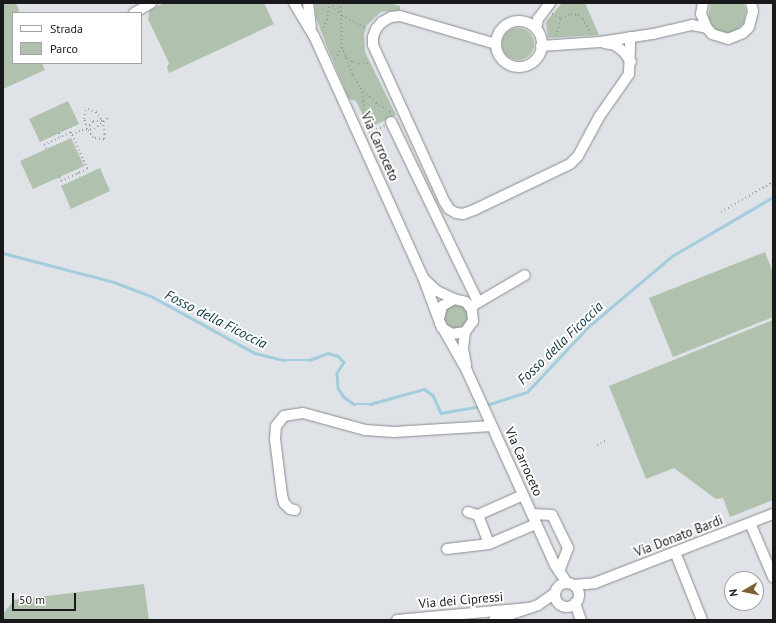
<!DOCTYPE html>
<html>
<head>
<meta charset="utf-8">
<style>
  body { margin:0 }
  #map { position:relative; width:776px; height:623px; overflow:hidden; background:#dfe2e7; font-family:"PT Sans",sans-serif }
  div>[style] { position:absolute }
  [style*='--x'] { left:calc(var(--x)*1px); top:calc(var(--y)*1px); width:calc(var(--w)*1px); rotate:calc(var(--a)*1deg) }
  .green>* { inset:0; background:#b0c1ad }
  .round { border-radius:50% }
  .stream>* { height:2.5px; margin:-1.25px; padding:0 1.25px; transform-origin:1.25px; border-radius:1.25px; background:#a2cddc }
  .path>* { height:1.5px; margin-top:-0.75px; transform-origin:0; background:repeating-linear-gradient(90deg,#999b9f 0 1px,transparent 0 4px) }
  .roads { filter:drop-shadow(0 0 1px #888b90) drop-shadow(0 0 1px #888b90) }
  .minor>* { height:10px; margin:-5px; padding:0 5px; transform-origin:5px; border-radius:5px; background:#fff }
  .minor>.ring { margin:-5px; padding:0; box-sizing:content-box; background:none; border:10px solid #fff; border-radius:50% }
  span { translate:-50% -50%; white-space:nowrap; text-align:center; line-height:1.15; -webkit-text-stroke:4px #fff; paint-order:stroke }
  .street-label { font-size:13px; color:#19191b }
  .water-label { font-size:14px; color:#09323d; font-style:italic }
  .frame { position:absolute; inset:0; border:4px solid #19191b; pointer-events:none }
  .legend { position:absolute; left:12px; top:12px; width:130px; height:52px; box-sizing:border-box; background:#fff; border:1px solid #a3a3a4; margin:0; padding:5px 7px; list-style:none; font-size:12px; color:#19191b }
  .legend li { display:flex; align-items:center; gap:8px; height:20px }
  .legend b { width:20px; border:1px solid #a3a3a4 }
  .north { position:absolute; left:724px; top:571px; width:40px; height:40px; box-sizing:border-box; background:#fff; border:1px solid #a3a3a4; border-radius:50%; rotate:261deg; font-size:11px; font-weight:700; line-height:16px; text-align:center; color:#19191b }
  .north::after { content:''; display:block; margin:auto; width:14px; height:18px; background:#7c6033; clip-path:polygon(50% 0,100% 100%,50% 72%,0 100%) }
  .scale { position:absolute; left:12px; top:593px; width:64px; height:18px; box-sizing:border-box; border:2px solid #19191b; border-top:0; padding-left:5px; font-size:12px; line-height:14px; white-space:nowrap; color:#19191b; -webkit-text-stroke:3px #fff; paint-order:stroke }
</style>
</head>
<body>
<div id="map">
  <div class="green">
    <i style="clip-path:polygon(3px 3px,16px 3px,20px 13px,13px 13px,13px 63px,42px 63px,45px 70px,3px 89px)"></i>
    <i style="clip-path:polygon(164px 3px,264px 3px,274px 24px,169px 73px,167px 67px,169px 63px,148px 19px,150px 10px)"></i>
    <i style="clip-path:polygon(315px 3px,389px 3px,400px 6px,400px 10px,381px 12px,367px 25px,364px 34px,365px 52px,396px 115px,369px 128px,356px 101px,349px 99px,327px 47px,316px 17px)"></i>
    <i style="clip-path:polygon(562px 3px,585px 3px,599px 35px,548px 38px,546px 22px)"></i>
    <i style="clip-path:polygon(711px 3px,743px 3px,746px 10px,744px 23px,735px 31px,729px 33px,717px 30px,709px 22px,708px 17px)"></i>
    <i class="round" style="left:502px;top:28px;width:32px;height:32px"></i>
    <i style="clip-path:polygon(68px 101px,79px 124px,40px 142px,29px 119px)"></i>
    <i style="clip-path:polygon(71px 138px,84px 166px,33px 189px,20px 161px)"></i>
    <i style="clip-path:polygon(100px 168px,110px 191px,71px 209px,61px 186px)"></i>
    <i style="clip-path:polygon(765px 252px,773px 273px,773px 317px,673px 357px,649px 298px)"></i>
    <i class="round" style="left:444px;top:304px;width:24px;height:24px"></i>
    <i style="clip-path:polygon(773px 320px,773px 500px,730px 517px,723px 498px,716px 499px,674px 468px,646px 479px,609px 386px)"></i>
    <i style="clip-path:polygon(144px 584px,149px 620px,3px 620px,3px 614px,14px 600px)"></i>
  </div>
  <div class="stream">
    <i style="--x:3;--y:253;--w:115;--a:14.6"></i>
    <i style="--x:114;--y:282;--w:42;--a:21"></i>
    <i style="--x:153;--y:297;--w:116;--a:28.8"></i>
    <i style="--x:255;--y:353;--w:30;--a:14"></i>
    <i style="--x:284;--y:360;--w:25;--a:0"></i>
    <i style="--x:309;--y:360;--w:20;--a:-20"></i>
    <i style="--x:328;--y:353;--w:10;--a:17"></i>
    <i style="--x:338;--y:356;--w:8;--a:45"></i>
    <i style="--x:344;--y:362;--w:13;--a:122"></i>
    <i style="--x:337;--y:373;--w:15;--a:86"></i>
    <i style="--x:338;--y:388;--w:11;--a:56"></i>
    <i style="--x:344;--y:397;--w:12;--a:35"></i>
    <i style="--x:354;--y:404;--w:16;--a:0"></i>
    <i style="--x:370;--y:404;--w:56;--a:-15.5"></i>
    <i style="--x:424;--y:389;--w:11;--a:34"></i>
    <i style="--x:433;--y:395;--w:20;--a:66"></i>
    <i style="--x:441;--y:413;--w:41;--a:-9.9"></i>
    <i style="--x:486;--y:405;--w:43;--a:-17.6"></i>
    <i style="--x:527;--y:392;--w:89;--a:-46.8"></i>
    <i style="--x:588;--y:327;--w:110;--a:-40.2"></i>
    <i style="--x:672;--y:256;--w:117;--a:-30.3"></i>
  </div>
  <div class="path">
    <i style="--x:330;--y:3;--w:18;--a:47"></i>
    <i style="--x:342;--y:16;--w:28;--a:27"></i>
    <i style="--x:341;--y:3;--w:44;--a:88.7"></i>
    <i style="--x:342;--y:47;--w:30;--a:69"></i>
    <i style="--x:353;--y:75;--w:15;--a:58"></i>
    <i style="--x:361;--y:88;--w:13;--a:77"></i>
    <i style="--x:364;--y:101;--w:19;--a:93"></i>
    <i style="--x:552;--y:14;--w:10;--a:24"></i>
    <i style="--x:321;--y:31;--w:13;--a:-61"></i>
    <i style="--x:327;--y:20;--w:17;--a:-83"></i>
    <i style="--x:556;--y:36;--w:19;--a:-74"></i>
    <i style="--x:561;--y:18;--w:11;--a:-22"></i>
    <i style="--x:571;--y:14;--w:7;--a:8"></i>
    <i style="--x:578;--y:15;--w:6;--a:39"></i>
    <i style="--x:583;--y:19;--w:17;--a:62"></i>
    <i style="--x:345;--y:56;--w:10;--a:37"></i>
    <i style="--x:353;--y:62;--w:6;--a:18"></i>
    <i style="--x:359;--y:64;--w:11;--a:-5"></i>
    <i style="--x:335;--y:59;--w:14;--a:-60"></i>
    <i style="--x:361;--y:88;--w:21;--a:45"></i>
    <i style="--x:376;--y:103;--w:19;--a:32"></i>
    <i style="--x:88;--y:109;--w:9;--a:21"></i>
    <i style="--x:96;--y:112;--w:11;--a:52"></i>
    <i style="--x:103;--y:121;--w:13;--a:81"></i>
    <i style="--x:105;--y:134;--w:6;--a:99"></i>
    <i style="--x:104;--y:140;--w:11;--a:-170"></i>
    <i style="--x:93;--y:138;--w:11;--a:-124"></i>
    <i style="--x:87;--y:129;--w:10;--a:-107"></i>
    <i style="--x:84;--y:119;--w:8;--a:-83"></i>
    <i style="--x:85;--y:111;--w:4;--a:-34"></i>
    <i style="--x:87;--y:129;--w:10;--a:-53"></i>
    <i style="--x:93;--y:121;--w:10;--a:0"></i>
    <i style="--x:59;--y:133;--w:4;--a:63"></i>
    <i style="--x:369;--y:133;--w:17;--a:-25"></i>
    <i style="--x:46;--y:149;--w:4;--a:-117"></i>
    <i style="--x:44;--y:145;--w:30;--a:-26"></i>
    <i style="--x:71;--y:132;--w:3;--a:72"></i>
    <i style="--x:78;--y:173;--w:4;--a:63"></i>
    <i style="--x:59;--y:177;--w:4;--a:63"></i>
    <i style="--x:61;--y:181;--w:29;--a:-25"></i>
    <i style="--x:87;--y:169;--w:37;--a:-114"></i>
    <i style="--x:72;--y:135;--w:11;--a:-27"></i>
    <i style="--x:82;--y:130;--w:12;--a:-5"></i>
    <i style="--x:94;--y:129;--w:19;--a:-39"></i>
    <i style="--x:721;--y:212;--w:60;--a:-30"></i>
    <i style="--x:597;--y:445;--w:9;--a:-27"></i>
  </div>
  <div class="roads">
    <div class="minor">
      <i style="--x:294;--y:3;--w:39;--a:59"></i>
      <i style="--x:314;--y:36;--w:265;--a:65.7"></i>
      <i style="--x:423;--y:277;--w:49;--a:69.7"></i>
      <i style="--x:440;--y:323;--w:55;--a:60.6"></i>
      <i style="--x:467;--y:371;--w:213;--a:65.6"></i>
      <i style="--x:555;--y:565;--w:22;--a:56"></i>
      <i style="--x:308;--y:3;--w:24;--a:83"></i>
      <i style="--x:703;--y:3;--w:11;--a:100"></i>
      <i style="--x:701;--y:14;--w:15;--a:67"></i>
      <i style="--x:707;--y:28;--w:8;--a:50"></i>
      <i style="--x:712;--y:34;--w:17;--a:17"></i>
      <i style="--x:728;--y:39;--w:16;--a:-22"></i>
      <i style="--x:743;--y:33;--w:8;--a:-45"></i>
      <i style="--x:749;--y:27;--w:16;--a:-76"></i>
      <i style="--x:753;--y:11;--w:8;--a:-104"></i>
      <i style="--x:134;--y:13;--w:20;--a:-30"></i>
      <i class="ring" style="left:496px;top:21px;width:36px;height:36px"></i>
      <i style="--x:536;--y:29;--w:10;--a:-79"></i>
      <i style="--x:538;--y:19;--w:20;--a:-53"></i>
      <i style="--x:604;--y:43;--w:11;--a:10"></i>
      <i style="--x:615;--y:45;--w:11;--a:38"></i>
      <i style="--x:624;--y:52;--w:12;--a:55"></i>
      <i style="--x:496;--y:44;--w:100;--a:-163.7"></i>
      <i style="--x:400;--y:16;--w:9;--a:174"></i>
      <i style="--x:391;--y:17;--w:10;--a:151"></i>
      <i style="--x:382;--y:22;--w:9;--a:131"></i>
      <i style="--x:376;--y:29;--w:9;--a:111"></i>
      <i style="--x:373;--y:37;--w:8;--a:90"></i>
      <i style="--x:373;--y:45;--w:171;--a:65.5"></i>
      <i style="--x:444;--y:201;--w:9;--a:58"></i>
      <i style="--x:449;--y:209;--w:8;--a:30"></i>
      <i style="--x:456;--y:213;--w:7;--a:8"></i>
      <i style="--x:463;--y:214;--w:12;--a:-20"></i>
      <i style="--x:474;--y:210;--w:106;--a:-25.6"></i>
      <i style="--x:570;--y:164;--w:11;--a:-45"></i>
      <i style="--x:578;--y:156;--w:44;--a:-61.7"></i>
      <i style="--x:599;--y:117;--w:52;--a:-55.1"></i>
      <i style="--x:629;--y:74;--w:37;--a:-88"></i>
      <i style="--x:541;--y:46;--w:59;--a:-3.9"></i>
      <i style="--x:600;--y:42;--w:54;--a:-8.6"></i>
      <i style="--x:653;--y:34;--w:40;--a:-13"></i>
      <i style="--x:692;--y:25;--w:15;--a:11"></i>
      <i style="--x:391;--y:122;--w:200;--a:64.2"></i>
      <i style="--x:425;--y:280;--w:16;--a:43"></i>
      <i style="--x:437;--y:291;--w:19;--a:25"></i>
      <i style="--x:454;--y:299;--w:12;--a:14"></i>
      <i style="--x:466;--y:302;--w:10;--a:53"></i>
      <i style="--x:472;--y:310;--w:11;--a:85"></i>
      <i style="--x:473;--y:321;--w:14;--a:126"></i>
      <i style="--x:465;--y:332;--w:13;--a:171"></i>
      <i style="--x:452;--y:334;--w:12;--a:-149"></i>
      <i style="--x:472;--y:306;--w:61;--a:-30.3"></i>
      <i style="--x:439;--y:319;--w:13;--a:-77"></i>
      <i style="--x:442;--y:306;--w:14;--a:-30"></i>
      <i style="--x:465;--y:332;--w:17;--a:97"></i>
      <i style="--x:463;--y:349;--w:16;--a:79"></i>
      <i style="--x:295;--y:510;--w:5;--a:-169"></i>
      <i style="--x:290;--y:509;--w:8;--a:-135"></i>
      <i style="--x:284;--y:503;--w:8;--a:-104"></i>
      <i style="--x:282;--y:495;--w:56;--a:-97.1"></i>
      <i style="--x:275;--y:439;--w:13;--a:-86"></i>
      <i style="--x:276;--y:426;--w:13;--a:-51"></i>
      <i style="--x:284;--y:416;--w:19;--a:-9"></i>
      <i style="--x:303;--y:413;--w:64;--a:15.3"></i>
      <i style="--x:365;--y:430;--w:29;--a:4"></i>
      <i style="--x:394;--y:432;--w:98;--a:-3.5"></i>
      <i style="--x:468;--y:512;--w:10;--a:17"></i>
      <i style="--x:478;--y:515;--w:31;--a:69"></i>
      <i style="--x:532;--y:514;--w:20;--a:3"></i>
      <i style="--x:552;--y:515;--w:37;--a:64"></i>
      <i style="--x:568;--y:548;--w:25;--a:111"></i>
      <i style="--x:478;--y:515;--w:49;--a:-24"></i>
      <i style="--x:750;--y:523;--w:59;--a:66.9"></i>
      <i style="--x:447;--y:549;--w:42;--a:-6.8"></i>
      <i style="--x:489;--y:544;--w:51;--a:-23.1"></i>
      <i style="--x:675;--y:552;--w:73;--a:68.3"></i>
      <i class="ring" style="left:555px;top:583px;width:14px;height:14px"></i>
      <i style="--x:574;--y:585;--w:21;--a:-5"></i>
      <i style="--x:595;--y:583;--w:191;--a:-21.2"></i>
      <i style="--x:575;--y:603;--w:18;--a:71"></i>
      <i style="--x:397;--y:620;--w:132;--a:-5.2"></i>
      <i style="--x:494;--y:620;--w:46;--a:-18.8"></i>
      <i style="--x:538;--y:605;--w:21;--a:-35"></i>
    </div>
  </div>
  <div class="street-label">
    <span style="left:379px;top:147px;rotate:66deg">Via Carroceto</span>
    <span style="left:523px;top:462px;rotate:66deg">Via Carroceto</span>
    <span style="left:679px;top:537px;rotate:-21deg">Via Donato Bardi</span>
    <span style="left:461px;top:601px;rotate:-5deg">Via dei Cipressi</span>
  </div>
  <div class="water-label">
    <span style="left:216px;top:319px;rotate:27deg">Fosso della Ficoccia</span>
    <span style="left:560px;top:343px;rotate:-44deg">Fosso della Ficoccia</span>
  </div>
  <div class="frame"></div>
  <ul class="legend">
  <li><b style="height:5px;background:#fff"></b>Strada</li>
  <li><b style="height:11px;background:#b0c1ad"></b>Parco</li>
  </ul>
  <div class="north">N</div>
  <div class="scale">50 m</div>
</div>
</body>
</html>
